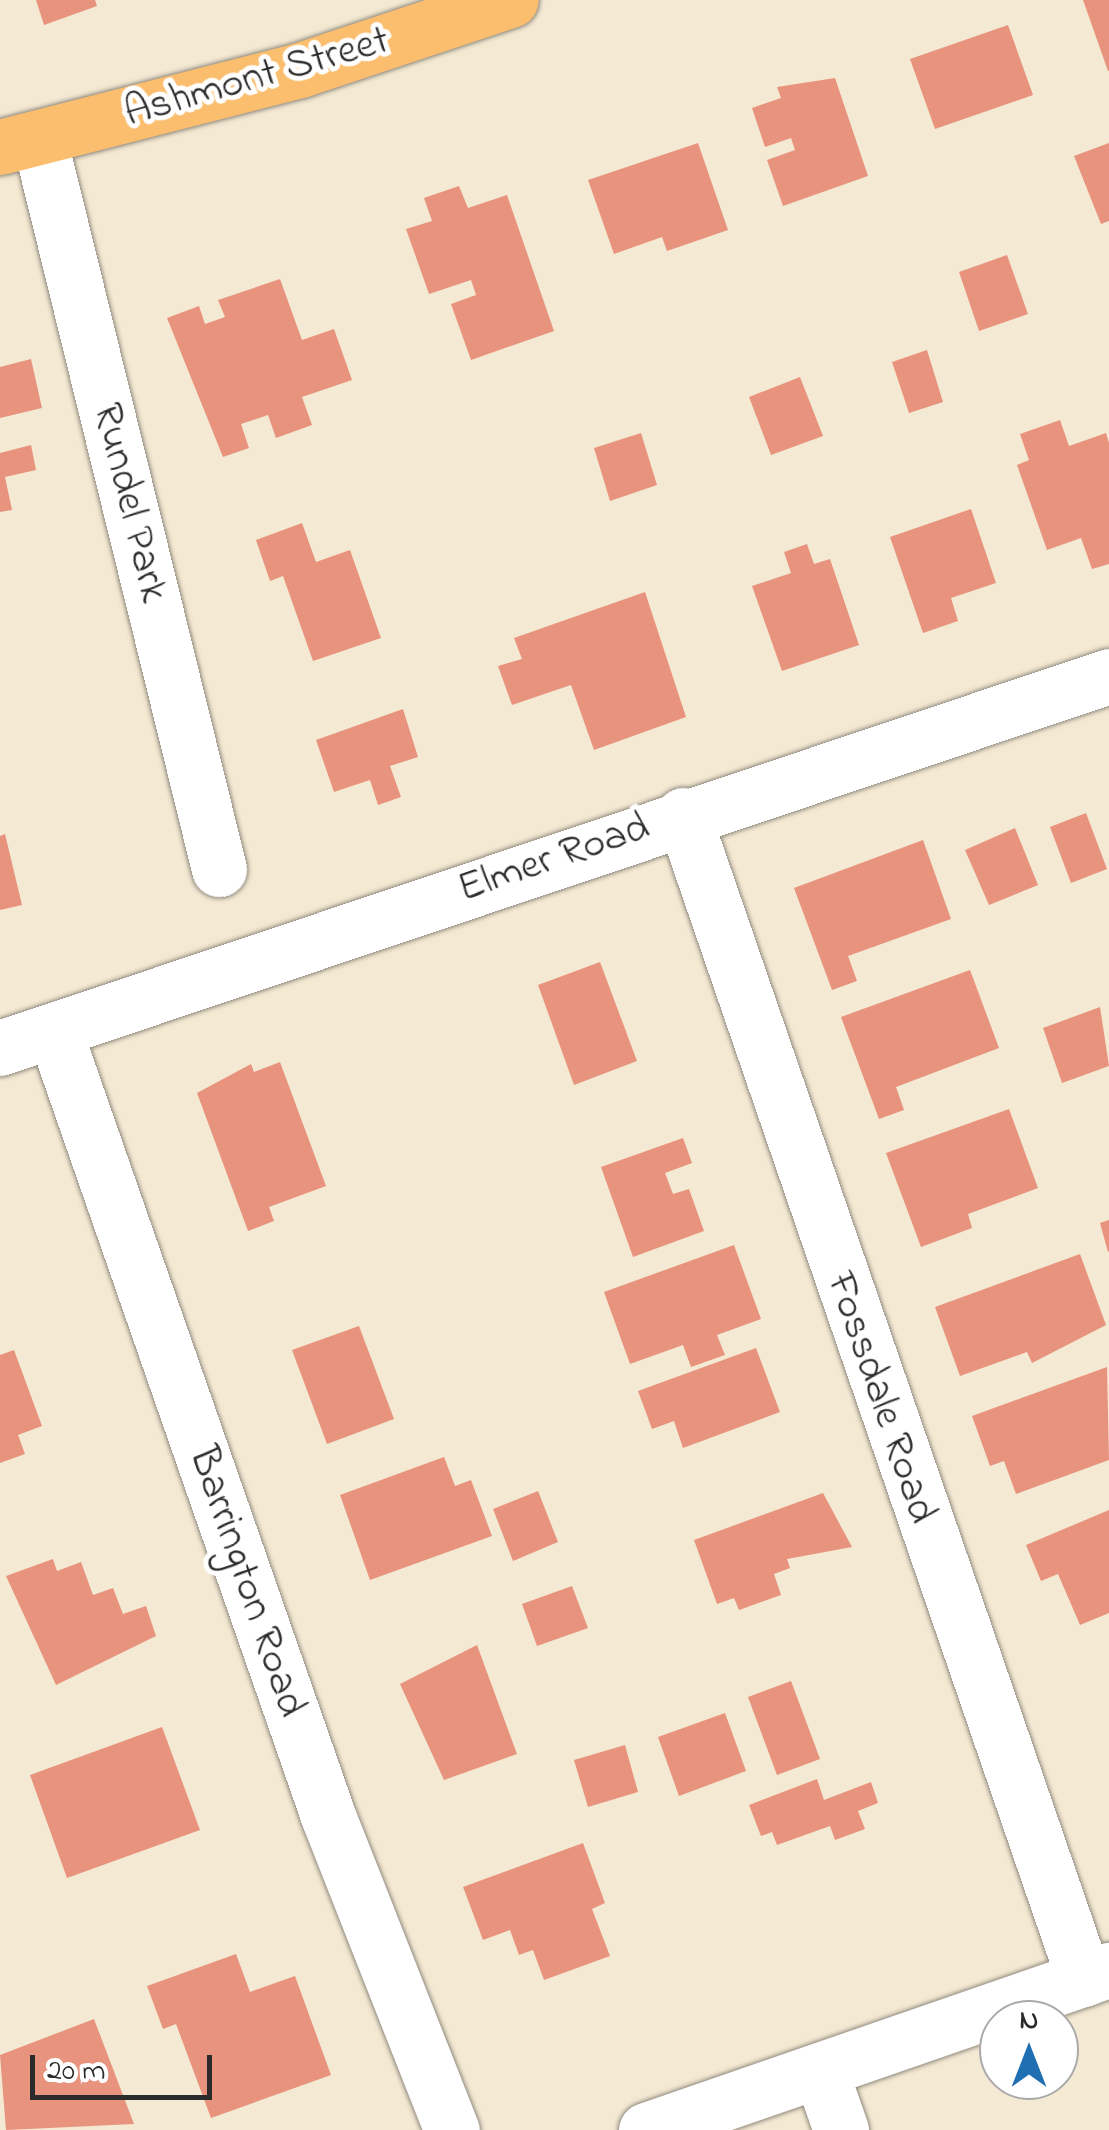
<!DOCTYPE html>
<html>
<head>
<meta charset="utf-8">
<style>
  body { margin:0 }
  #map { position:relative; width:1109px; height:2130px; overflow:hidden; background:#f4e9d3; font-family:"Indie Flower",sans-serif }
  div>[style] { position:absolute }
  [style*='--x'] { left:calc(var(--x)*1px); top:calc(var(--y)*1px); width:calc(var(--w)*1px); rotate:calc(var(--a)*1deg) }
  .building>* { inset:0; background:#e8937d }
  .roads { filter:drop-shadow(0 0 2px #908a7f) drop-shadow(0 0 2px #908a7f) }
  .minor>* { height:55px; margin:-27.5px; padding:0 27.5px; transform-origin:27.5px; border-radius:27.5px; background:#fff }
  .major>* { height:55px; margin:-27.5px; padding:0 27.5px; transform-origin:27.5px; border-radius:27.5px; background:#fbbe6e }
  span { translate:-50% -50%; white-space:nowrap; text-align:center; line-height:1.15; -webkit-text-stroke:10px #fff; paint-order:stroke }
  .street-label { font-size:42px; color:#2b2b2b }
  .north { position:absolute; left:979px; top:2000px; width:100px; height:100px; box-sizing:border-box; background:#fff; border:2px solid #aaa; border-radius:50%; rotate:0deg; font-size:28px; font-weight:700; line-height:40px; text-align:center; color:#2b2b2b }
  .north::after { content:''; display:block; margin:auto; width:35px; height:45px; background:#1f6fb2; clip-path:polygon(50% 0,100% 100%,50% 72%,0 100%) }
  .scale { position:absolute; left:30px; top:2055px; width:182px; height:45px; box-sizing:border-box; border:5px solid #2b2b2b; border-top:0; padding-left:12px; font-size:30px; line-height:35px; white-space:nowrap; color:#2b2b2b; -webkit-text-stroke:8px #fff; paint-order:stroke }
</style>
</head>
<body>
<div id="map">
  <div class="building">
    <i style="clip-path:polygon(36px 0,95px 0,97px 6px,44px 25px)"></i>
    <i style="clip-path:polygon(1083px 0,1109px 0,1109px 71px,1108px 71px)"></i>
    <i style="clip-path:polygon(1008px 25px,1033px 95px,935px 129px,910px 59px)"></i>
    <i style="clip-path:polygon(835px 78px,868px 176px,783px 206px,767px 160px,795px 150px,791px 138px,765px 147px,752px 108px,781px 98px,777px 87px)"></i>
    <i style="clip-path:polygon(698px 143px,728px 230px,667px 251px,662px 237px,614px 254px,588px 180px)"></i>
    <i style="clip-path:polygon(1109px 143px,1109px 221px,1101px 224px,1074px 156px)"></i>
    <i style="clip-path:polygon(459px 186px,468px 208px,507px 195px,554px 331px,471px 360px,451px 304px,476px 295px,471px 280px,429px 294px,406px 229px,432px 221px,424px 198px)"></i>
    <i style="clip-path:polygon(1007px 255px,1028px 314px,979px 331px,959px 272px)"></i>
    <i style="clip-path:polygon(280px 279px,302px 340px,334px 329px,352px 380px,302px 397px,312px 425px,276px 438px,268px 415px,241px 424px,249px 448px,223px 457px,167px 318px,199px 306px,205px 324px,225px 317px,218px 300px)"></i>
    <i style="clip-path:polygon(927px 350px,943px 402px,909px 413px,892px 362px)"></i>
    <i style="clip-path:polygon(31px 359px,42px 408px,0 418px,0 367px)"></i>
    <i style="clip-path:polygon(800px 377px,823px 436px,771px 455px,749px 397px)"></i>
    <i style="clip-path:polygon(1060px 420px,1069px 446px,1106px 433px,1109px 443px,1109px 564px,1092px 569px,1081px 538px,1047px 550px,1017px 465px,1029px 460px,1020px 434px)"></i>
    <i style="clip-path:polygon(641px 433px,657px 485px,610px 501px,594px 448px)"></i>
    <i style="clip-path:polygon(31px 445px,36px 470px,5px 477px,12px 510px,0 512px,0 453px)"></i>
    <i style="clip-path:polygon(971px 509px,996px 583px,951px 598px,958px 621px,923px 633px,890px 537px)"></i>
    <i style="clip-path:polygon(302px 523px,316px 562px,350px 550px,381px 638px,313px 661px,283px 576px,270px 581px,256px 540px)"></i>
    <i style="clip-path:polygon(807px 544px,814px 564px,830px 559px,859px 645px,782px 671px,752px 586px,791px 573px,784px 552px)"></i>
    <i style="clip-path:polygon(645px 592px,686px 717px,594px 750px,571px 685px,512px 705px,498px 666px,522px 659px,514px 638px)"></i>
    <i style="clip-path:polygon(403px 709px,418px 757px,390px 766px,401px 797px,378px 805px,370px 780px,334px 792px,316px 740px)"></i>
    <i style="clip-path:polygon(1086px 813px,1107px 869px,1071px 883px,1050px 827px)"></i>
    <i style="clip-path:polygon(1015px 828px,1038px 885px,989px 905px,965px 850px)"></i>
    <i style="clip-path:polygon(5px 834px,22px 905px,0 910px,0 836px)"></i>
    <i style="clip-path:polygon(923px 840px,951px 919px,848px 956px,857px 981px,832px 990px,794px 888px)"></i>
    <i style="clip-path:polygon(600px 962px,637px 1061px,574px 1085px,538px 985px)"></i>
    <i style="clip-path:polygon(970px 970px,999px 1048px,896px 1087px,904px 1110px,879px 1119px,841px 1017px)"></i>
    <i style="clip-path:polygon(1100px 1007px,1109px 1066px,1062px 1083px,1043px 1028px)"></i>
    <i style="clip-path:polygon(280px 1062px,326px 1186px,269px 1207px,274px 1221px,248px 1231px,197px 1093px,251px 1064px,254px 1072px)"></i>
    <i style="clip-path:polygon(1009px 1109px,1038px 1188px,968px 1214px,972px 1228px,921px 1247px,886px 1153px)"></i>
    <i style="clip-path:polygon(683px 1138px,692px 1163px,665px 1173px,673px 1194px,689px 1189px,704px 1231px,633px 1257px,601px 1167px)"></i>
    <i style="clip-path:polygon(1109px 1220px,1109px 1251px,1108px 1252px,1100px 1223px)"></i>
    <i style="clip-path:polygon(734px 1245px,761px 1319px,717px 1335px,725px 1355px,691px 1367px,683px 1345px,630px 1364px,604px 1292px)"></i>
    <i style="clip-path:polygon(1080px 1254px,1106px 1325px,1032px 1363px,1027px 1352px,960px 1376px,935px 1307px)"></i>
    <i style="clip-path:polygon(359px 1326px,394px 1419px,327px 1444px,292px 1350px)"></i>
    <i style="clip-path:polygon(756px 1348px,780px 1412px,683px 1448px,674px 1421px,652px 1429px,638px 1391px)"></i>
    <i style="clip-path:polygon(14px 1350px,42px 1426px,18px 1435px,25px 1454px,0 1463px,0 1355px)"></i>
    <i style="clip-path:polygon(1107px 1367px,1109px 1460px,1016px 1494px,1004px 1461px,990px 1466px,972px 1416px)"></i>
    <i style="clip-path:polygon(444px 1457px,455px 1486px,471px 1480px,492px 1536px,370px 1580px,340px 1495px)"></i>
    <i style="clip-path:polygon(538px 1491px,558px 1542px,513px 1561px,493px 1509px)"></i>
    <i style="clip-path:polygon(823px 1493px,852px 1547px,787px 1559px,790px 1568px,774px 1574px,781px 1595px,739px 1610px,734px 1598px,717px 1604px,694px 1540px)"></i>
    <i style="clip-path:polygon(1109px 1510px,1109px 1613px,1080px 1625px,1058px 1574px,1041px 1581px,1026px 1545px)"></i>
    <i style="clip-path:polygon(53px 1559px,57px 1571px,81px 1562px,93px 1595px,113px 1588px,123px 1614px,146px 1606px,156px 1636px,56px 1685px,6px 1576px)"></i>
    <i style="clip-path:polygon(572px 1586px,588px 1628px,537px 1646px,522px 1604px)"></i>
    <i style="clip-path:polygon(477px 1645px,517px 1754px,444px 1780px,400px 1684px)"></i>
    <i style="clip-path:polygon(791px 1681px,820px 1759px,777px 1775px,748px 1697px)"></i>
    <i style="clip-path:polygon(725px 1713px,746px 1771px,679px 1796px,658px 1737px)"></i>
    <i style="clip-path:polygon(162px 1727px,200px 1830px,67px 1878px,30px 1775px)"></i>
    <i style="clip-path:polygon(625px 1745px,638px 1792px,588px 1807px,574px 1760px)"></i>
    <i style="clip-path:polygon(817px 1779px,824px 1800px,871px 1782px,878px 1803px,858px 1811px,865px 1829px,835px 1840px,830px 1826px,777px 1845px,772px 1832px,761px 1836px,749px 1805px)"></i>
    <i style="clip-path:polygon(583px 1843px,605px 1903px,592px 1909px,610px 1956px,544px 1980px,533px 1950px,519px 1955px,510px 1930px,483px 1940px,463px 1887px)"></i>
    <i style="clip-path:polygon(236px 1954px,250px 1992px,295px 1976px,331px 2075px,211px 2118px,176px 2024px,163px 2029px,147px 1986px)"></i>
    <i style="clip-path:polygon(94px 2019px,134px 2124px,6px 2130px,0 2055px)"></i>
  </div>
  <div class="roads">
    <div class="minor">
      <i style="--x:39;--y:138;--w:753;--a:76.17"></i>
      <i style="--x:683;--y:815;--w:1231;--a:70.99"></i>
      <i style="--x:54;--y:1030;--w:832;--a:70.78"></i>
      <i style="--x:328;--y:1816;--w:338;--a:68.5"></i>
      <i style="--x:0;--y:1048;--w:1170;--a:-18.54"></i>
      <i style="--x:820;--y:2070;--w:64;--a:70.7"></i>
      <i style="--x:646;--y:2130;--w:490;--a:-19.1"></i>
    </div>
    <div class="major">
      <i style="--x:0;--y:147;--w:310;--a:-14.4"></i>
      <i style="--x:300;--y:70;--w:222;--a:-18.4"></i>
    </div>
  </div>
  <div class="street-label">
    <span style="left:257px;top:78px;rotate:-16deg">Ashmont Street</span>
    <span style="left:129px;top:503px;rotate:76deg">Rundel Park</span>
    <span style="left:554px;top:859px;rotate:-19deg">Elmer Road</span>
    <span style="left:880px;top:1398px;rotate:71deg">Fossdale Road</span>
    <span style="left:246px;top:1582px;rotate:71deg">Barrington Road</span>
  </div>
  <div class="north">N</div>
  <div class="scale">20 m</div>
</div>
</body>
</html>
